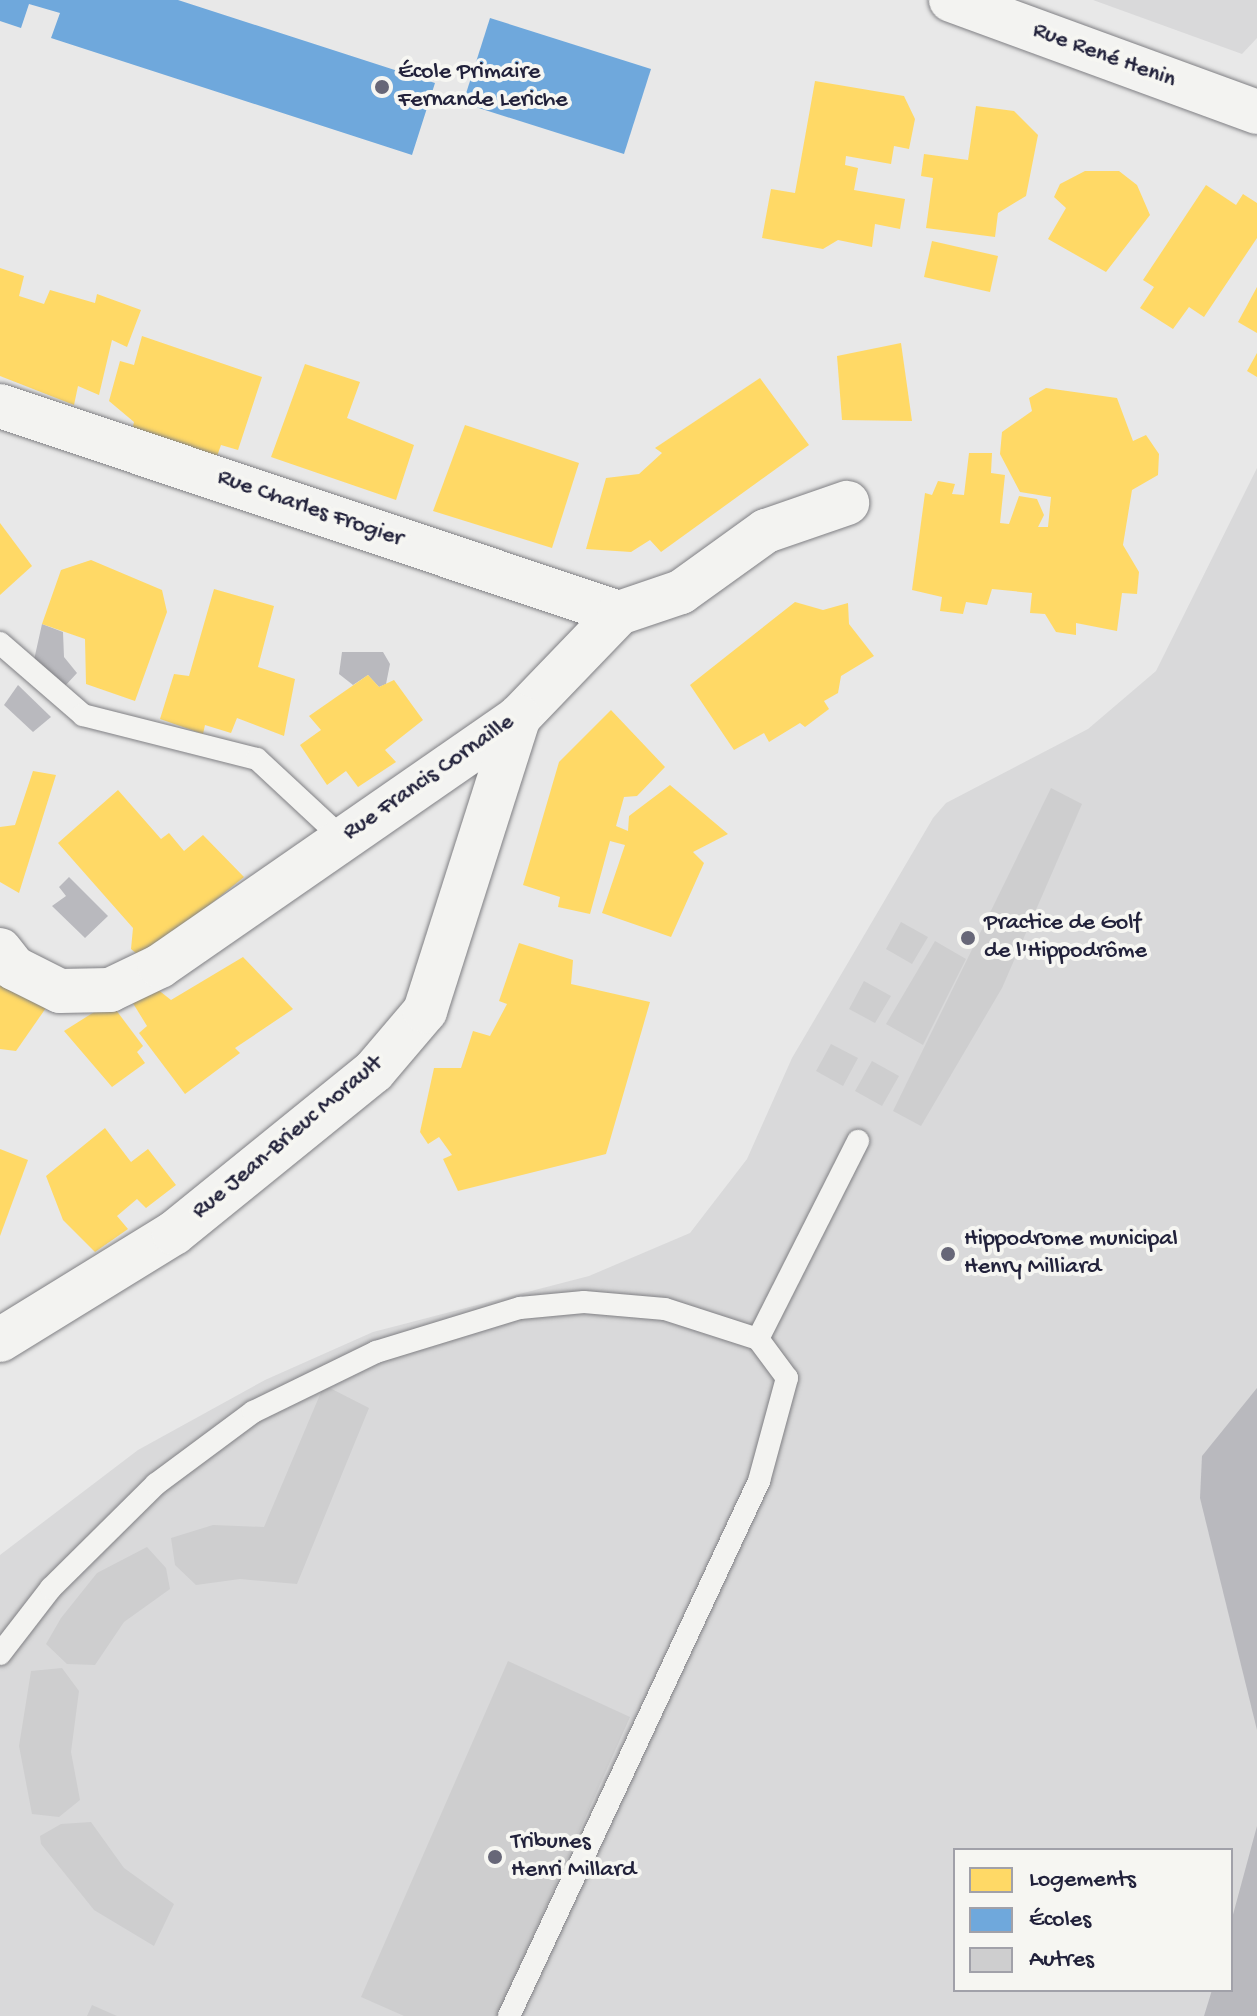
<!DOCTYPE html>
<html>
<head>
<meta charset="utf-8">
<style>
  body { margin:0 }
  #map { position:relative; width:1257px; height:2016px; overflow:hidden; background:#e8e8e8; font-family:"Gochi Hand",sans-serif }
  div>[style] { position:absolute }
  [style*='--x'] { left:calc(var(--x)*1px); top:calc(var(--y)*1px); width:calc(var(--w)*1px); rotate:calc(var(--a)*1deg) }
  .green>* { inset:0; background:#d9d9da }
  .water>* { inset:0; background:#b9b9be }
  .homes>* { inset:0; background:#ffd966 }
  .schools>* { inset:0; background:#6fa8dc }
  .building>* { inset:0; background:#cececf }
  .roads { filter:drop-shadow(0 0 2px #808084) drop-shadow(0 0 2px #808084) }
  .service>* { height:22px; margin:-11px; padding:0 11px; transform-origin:11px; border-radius:11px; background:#f3f3f1 }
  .minor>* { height:44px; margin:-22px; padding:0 22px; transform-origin:22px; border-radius:22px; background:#f3f3f1 }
  .dots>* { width:22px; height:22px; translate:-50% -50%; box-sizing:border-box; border:4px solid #f6f6f2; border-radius:50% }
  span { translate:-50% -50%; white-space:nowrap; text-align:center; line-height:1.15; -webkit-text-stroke:8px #f6f6f2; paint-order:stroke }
  .street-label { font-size:24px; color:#22223b }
  .poi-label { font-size:24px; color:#22223b }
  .left { translate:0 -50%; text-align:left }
  .legend { position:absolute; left:953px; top:1848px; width:280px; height:144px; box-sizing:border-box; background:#f6f6f2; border:2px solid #a1a1a9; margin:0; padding:10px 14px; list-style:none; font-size:24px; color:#22223b }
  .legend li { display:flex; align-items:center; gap:16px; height:40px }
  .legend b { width:40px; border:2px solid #a1a1a9 }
</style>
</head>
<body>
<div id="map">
  <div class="green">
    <i style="clip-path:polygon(1093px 0,1257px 0,1257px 38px,1242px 54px)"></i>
    <i style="clip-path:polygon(evenodd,1257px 468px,1257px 2016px,0 2016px,0 1555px,138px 1450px,265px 1380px,373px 1332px,589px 1276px,690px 1233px,747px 1159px,792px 1058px,933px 818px,946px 803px,1088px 729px,1156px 671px,1257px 468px,955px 1850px,1231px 1850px,1231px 1990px,955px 1990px,955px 1850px)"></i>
  </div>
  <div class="water">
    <i style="clip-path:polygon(42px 624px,63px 632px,64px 657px,77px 673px,65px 686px,34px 660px)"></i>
    <i style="clip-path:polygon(342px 652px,383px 652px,390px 664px,386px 684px,379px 687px,368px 675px,353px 685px,339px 674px)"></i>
    <i style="clip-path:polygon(18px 685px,51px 717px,33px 732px,4px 705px)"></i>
    <i style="clip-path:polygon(69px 877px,108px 916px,85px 938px,52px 906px,66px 896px,59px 887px)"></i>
    <i style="clip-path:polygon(1257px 1388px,1257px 1730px,1200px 1498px,1202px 1456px)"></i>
    <i style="clip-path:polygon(1257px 1826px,1257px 2016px,1204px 2016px,1212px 1990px,1231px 1990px,1231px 1922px)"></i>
  </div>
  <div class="homes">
    <i style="clip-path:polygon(815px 81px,904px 96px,915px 119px,909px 149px,894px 146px,891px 164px,846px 156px,845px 165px,858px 168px,854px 190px,905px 199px,900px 229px,875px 224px,872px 247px,838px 240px,823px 249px,762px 238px,771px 189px,795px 193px)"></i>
    <i style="clip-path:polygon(976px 106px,1014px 111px,1038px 135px,1026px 196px,998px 213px,995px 237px,926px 228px,933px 178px,921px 176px,924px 154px,968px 160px)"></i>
    <i style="clip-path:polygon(1085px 171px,1119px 171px,1137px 185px,1150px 215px,1106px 272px,1048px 239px,1066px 208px,1054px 197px,1060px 184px)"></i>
    <i style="clip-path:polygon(1206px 185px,1236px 205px,1243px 194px,1257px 203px,1257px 238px,1204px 317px,1189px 307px,1173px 329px,1140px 308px,1154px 287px,1143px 280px)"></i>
    <i style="clip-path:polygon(932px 241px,998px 256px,990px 292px,924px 277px)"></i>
    <i style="clip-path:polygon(0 268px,24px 276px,19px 296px,44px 304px,50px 290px,95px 303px,97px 294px,141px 310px,127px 347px,112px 340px,99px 395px,78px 386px,74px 405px,0 376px)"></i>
    <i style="clip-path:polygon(1257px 287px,1257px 333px,1238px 322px)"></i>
    <i style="clip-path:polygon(142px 336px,262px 377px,238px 450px,221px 445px,216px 459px,131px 434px,134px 422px,109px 401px,120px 361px,134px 365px)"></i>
    <i style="clip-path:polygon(901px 343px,912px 421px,842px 420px,837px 356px)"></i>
    <i style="clip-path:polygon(1257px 353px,1257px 377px,1247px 371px)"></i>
    <i style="clip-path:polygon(305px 364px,360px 382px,347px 418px,414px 445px,396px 500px,271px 457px)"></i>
    <i style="clip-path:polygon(760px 378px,809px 445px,661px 552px,650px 540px,631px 552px,586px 549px,606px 478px,639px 474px,662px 453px,655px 448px)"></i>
    <i style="clip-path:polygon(1046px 388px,1117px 398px,1133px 441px,1146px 435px,1159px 454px,1158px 475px,1132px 490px,1123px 545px,1139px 572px,1137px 594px,1122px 593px,1117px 631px,1076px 623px,1076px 635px,1056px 632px,1045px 614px,1030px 613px,1032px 593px,992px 589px,987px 605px,966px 602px,963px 614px,940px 611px,942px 597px,912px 590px,925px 493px,932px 495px,938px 481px,955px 484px,952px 494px,964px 495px,969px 453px,992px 453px,991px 473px,1005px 475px,1000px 523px,1009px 524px,1019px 496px,1037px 499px,1044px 515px,1038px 527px,1048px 527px,1051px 497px,1020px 492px,1000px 454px,1002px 432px,1032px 411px,1029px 398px)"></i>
    <i style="clip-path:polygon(465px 425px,579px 463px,552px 548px,433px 511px)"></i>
    <i style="clip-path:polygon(0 523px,32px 566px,0 595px)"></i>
    <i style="clip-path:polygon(91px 560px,162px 590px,167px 612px,135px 701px,86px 684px,85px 639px,42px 624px,61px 570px)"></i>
    <i style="clip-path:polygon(214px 589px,274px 606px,258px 667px,295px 679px,284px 736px,237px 718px,231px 733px,205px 725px,203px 734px,160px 719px,174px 674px,189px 676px)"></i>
    <i style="clip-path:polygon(795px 602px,823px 610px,848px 603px,849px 624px,874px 656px,841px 676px,838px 693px,824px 701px,829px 709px,805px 727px,800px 723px,769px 742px,764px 733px,734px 750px,690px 685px)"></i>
    <i style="clip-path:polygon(368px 675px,379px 687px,394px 680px,423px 720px,385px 750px,396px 762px,358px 787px,346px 771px,327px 785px,300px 745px,321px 730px,309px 716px)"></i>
    <i style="clip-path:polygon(611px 710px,665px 767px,637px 796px,624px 797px,616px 826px,628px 831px,629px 816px,670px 785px,728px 834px,693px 852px,704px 863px,671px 937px,602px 913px,625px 845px,610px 841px,590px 914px,558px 907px,560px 897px,523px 885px,559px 762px)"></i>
    <i style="clip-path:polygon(33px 771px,56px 775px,19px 893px,0 882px,0 827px,15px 825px)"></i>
    <i style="clip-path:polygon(118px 790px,161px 839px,169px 833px,184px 851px,203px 835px,244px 877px,143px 959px,131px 949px,133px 928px,58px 843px)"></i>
    <i style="clip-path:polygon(519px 943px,573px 960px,571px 984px,650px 1002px,606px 1154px,458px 1191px,443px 1159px,452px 1155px,439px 1137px,428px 1144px,420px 1132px,434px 1068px,461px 1068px,473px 1031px,490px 1036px,507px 1004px,499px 1001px)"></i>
    <i style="clip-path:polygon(243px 957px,293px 1009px,235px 1048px,240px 1053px,185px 1094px,139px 1033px,147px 1026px,131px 1000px,152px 985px,171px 1000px)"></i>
    <i style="clip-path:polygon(0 974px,48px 1005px,16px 1051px,0 1049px)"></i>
    <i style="clip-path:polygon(110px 1002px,143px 1046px,137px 1052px,145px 1063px,112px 1087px,64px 1031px)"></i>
    <i style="clip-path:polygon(105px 1128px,131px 1162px,148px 1149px,176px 1185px,146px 1208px,137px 1199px,117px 1216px,128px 1229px,95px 1252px,63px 1220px,46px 1176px)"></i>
    <i style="clip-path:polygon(0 1149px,28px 1160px,0 1236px)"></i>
  </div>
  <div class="schools">
    <i style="clip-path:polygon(0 0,178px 0,435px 83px,412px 155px,51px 38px,60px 13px,29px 4px,21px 28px,0 21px)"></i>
    <i style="clip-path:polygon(490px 18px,651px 69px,624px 154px,463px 103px)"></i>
  </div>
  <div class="building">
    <i style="clip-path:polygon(1051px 788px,1082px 804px,1002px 988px,921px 1126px,893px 1111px)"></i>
    <i style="clip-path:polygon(901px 922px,928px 937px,912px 964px,886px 949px)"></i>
    <i style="clip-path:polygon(935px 941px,966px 959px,923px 1045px,886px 1024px)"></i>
    <i style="clip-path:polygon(864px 981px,891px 996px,875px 1023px,849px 1009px)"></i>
    <i style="clip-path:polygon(831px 1044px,858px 1058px,843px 1086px,816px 1071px)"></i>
    <i style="clip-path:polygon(872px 1061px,899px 1076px,882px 1106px,855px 1091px)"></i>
    <i style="clip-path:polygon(324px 1385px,369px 1408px,297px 1584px,240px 1579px,196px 1585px,175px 1565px,171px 1538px,213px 1525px,264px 1527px)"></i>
    <i style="clip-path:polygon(147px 1547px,166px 1568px,170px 1589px,124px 1622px,95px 1665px,67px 1664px,46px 1644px,61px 1618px,97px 1573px)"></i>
    <i style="clip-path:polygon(508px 1661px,630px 1717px,497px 2016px,404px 2016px,361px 1997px)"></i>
    <i style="clip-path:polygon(62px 1668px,79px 1691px,71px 1752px,80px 1800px,59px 1817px,32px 1814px,19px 1746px,31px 1671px)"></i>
    <i style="clip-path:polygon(91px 1822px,124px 1868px,174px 1904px,154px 1946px,94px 1910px,41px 1844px,40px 1836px,61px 1824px)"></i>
    <i style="clip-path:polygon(92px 2005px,117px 2016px,87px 2016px)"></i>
  </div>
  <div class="roads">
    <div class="service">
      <i style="--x:0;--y:643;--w:110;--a:40.9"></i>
      <i style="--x:83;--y:715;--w:179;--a:14.2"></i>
      <i style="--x:257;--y:759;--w:117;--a:42.9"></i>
      <i style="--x:0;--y:1654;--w:83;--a:-52.3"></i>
      <i style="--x:51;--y:1588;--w:148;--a:-44.7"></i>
      <i style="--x:156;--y:1484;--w:121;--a:-36.6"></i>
      <i style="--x:253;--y:1412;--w:137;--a:-26"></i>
      <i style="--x:376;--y:1352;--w:151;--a:-17"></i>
      <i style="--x:520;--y:1308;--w:64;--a:-5.4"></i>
      <i style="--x:584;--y:1302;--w:81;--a:4.9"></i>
      <i style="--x:665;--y:1309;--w:98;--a:17.9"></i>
      <i style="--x:758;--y:1339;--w:222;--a:-63.2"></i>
      <i style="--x:509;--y:2016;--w:591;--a:-64.95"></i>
      <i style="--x:759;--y:1481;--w:107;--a:-74.8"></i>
      <i style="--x:787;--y:1378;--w:49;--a:-126.6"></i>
    </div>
    <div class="minor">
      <i style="--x:951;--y:0;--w:326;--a:20.1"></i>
      <i style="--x:0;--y:406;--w:653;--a:18.49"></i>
      <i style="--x:0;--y:950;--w:23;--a:52"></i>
      <i style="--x:14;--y:968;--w:51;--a:26.6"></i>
      <i style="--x:60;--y:991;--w:50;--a:-1.1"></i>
      <i style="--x:110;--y:990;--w:55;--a:-25.6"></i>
      <i style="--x:160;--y:966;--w:437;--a:-34.7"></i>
      <i style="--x:519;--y:717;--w:144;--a:-46.1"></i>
      <i style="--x:619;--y:613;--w:65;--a:-18.7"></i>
      <i style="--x:681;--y:592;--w:105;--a:-35.7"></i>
      <i style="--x:766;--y:531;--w:86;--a:-19.1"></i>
      <i style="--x:0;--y:1340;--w:204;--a:-31.6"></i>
      <i style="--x:174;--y:1233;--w:257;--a:-39"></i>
      <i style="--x:374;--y:1071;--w:79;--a:-49.6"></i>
      <i style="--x:425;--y:1011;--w:309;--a:-72.3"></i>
    </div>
  </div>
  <div class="dots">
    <i style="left:382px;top:87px;background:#676778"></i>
    <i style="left:968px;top:938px;background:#676778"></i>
    <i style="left:948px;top:1254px;background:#676778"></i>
    <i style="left:495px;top:1857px;background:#676778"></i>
  </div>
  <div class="street-label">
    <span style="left:1104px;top:56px;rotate:20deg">Rue René Henin</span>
    <span style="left:310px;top:509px;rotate:19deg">Rue Charles Frogier</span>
    <span style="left:429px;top:778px;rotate:-35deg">Rue Francis Cornaille</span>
    <span style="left:288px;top:1138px;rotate:-40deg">Rue Jean-Brieuc Morault</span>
  </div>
  <div class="poi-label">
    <span class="left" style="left:398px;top:87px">École Primaire<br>Fernande Leriche</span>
    <span class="left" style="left:984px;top:938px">Practice de Golf<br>de l'Hippodrôme</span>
    <span class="left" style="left:964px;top:1254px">Hippodrome municipal<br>Henry Milliard</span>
    <span class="left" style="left:511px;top:1857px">Tribunes<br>Henri Millard</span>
  </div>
  <ul class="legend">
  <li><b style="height:22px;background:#ffd966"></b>Logements</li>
  <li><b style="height:22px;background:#6fa8dc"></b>Écoles</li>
  <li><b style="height:22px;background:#cececf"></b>Autres</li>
  </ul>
</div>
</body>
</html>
